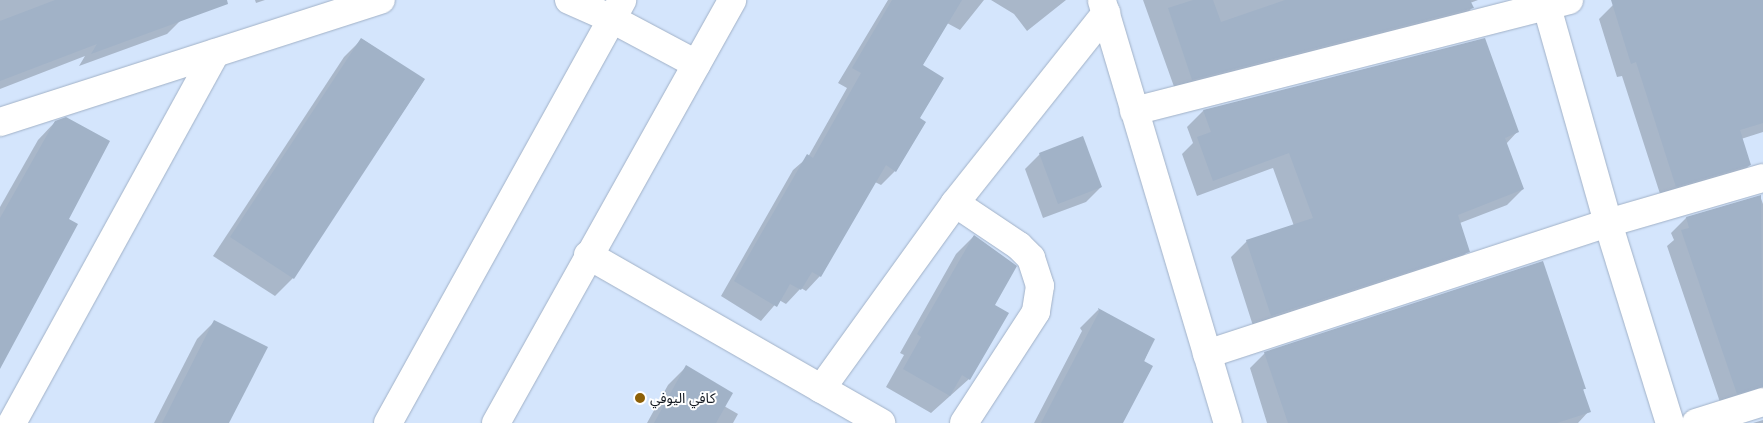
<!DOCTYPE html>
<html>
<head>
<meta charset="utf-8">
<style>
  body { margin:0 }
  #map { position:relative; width:1763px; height:423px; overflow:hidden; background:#d4e5fc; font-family:Mulish,"Noto Sans Arabic",sans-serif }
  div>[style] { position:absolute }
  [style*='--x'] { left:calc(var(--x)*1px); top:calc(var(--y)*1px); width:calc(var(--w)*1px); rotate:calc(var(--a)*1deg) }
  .shadow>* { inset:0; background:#0003 }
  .building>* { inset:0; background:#a1b2c7 }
  .roads { filter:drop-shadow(0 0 1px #a1b1c7) drop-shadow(0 0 1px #a1b1c7) }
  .street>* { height:28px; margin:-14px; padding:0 14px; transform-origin:14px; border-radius:14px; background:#fff }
  .primary>* { height:28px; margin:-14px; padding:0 14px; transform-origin:14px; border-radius:14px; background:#fff }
  .dots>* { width:14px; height:14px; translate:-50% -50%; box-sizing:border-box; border:2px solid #fff; border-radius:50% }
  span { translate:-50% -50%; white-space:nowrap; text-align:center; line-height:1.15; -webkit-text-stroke:4px #fff; paint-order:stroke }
  .poi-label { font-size:14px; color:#141a22 }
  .left { translate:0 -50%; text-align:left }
</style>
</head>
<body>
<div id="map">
  <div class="shadow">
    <i style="clip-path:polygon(0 0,174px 0,181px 20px,167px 34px,79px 66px,85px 56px,0 89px)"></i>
    <i style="clip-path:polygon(255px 0,265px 0,256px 3px)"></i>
    <i style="clip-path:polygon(888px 0,984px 0,960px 30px,947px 23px,921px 65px,918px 118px,895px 171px,881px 185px,875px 182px,820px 276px,806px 291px,801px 288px,786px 304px,779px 300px,761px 321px,721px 296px,793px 170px,808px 157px,847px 88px,838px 83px)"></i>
    <i style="clip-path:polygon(991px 0,1066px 0,1027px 31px,1014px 14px)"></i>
    <i style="clip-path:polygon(1143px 0,1478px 0,1470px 3px,1472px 8px,1456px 24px,1177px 95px)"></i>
    <i style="clip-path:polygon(1628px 0,1763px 0,1763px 132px,1741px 139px,1750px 165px,1735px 179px,1662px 200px,1622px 76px,1617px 77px,1599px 19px,1613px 5px)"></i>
    <i style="clip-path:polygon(362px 39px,424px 80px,293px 278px,275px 296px,213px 256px,344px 57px)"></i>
    <i style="clip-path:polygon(1203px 111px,1518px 131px,1506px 144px,1523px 189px,1507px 205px,1460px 223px,1468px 251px,1452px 267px,1255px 332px,1231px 257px,1247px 241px,1294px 226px,1273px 168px,1197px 196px,1182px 154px,1193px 143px,1187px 127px)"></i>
    <i style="clip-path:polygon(55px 122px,67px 219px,0 360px,0 207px,38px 140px)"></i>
    <i style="clip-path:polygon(1040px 154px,1101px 187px,1086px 202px,1043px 218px,1025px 169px)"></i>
    <i style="clip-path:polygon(1760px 196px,1763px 204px,1763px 412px,1722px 408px,1667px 246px,1674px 240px,1671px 233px,1686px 218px)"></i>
    <i style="clip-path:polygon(974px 236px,993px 305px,969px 379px,931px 413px,886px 387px,904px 355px,900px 353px,956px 254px)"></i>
    <i style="clip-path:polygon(1098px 310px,1153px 340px,1118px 423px,1034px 423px,1082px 331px,1080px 328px)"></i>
    <i style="clip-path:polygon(215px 321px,228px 423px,154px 423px,197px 339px)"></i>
    <i style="clip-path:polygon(1265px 353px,1585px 388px,1582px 391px,1589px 411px,1578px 423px,1267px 423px,1250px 368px)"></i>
    <i style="clip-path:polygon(686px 367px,724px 406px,738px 414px,733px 423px,647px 423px,668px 385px)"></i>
    <i style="clip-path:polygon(1763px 420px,1763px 423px,1753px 423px)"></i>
  </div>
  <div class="building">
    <i style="clip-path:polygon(55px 0,227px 0,228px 4px,91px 54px,97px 44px,0 81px,0 21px)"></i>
    <i style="clip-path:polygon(892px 0,962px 0,923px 65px,944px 78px,920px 118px,926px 122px,896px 172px,886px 165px,821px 277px,812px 272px,801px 290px,790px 284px,777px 307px,734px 281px,807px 154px,813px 158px,861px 73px,852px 68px)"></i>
    <i style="clip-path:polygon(1193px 0,1213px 0,1221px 22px,1285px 0,1470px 0,1474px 8px,1192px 80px,1168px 8px)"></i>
    <i style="clip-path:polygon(1611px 0,1763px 0,1763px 123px,1740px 130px,1751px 165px,1676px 187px,1636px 62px,1631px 64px)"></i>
    <i style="clip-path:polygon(361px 38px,425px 79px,294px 279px,230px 237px)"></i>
    <i style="clip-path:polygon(1485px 38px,1519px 132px,1505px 138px,1524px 189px,1458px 215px,1470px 252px,1271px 316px,1246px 240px,1313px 218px,1289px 153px,1213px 181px,1197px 137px,1211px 132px,1203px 110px)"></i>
    <i style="clip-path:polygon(66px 117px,110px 141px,69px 219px,78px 224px,0 369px,0 218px,55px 121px)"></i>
    <i style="clip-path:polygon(1083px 136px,1102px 187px,1058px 204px,1039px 153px)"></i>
    <i style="clip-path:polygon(1761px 195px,1763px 387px,1737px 394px,1681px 230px,1689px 228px,1686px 217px)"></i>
    <i style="clip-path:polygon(974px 235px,1017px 266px,995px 305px,1009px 313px,970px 380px,962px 375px,950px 396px,903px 369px,921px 337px,917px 334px)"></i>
    <i style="clip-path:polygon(1543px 261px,1586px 389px,1583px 389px,1591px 412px,1557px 423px,1288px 423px,1264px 352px)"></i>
    <i style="clip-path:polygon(1098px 308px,1155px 339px,1144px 361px,1153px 366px,1123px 423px,1041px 423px,1099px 312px)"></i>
    <i style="clip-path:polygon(214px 320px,268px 347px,246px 390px,229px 423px,162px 423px)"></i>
    <i style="clip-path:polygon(686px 365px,733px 393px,716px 423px,654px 423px)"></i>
  </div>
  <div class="roads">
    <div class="street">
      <i style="--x:569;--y:0;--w:45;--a:23.7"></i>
      <i style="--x:610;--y:18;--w:98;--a:28.1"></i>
      <i style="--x:1545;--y:0;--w:232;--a:74.2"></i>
      <i style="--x:1608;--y:223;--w:209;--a:72.8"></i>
      <i style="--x:1102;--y:1;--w:440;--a:73.4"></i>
      <i style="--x:1134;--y:111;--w:449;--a:-14.3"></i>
      <i style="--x:0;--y:122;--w:400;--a:-17.8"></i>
      <i style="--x:955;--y:203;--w:77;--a:33.9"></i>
      <i style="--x:1019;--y:246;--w:17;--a:45"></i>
      <i style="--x:1031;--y:258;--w:29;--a:72"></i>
      <i style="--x:1040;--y:286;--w:26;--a:99"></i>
      <i style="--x:1036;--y:312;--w:132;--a:123"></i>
      <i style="--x:588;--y:255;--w:338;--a:29.8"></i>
      <i style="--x:1207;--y:354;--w:422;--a:-18.1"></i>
      <i style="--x:1608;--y:223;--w:161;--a:-16.2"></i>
      <i style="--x:821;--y:389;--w:229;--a:-54.2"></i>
      <i style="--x:955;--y:203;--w:243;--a:-51.5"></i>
      <i style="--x:12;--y:423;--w:422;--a:-61.2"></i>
      <i style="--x:1696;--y:423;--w:70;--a:-17.4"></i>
    </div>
    <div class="primary">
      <i style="--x:388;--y:423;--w:483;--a:-61"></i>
      <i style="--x:496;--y:423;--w:484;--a:-60.8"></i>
    </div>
  </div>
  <div class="dots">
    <i style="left:640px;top:398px;background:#8d6007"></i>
  </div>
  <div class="poi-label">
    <span class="left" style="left:650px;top:398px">كافي اليوفي</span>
  </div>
</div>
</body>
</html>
